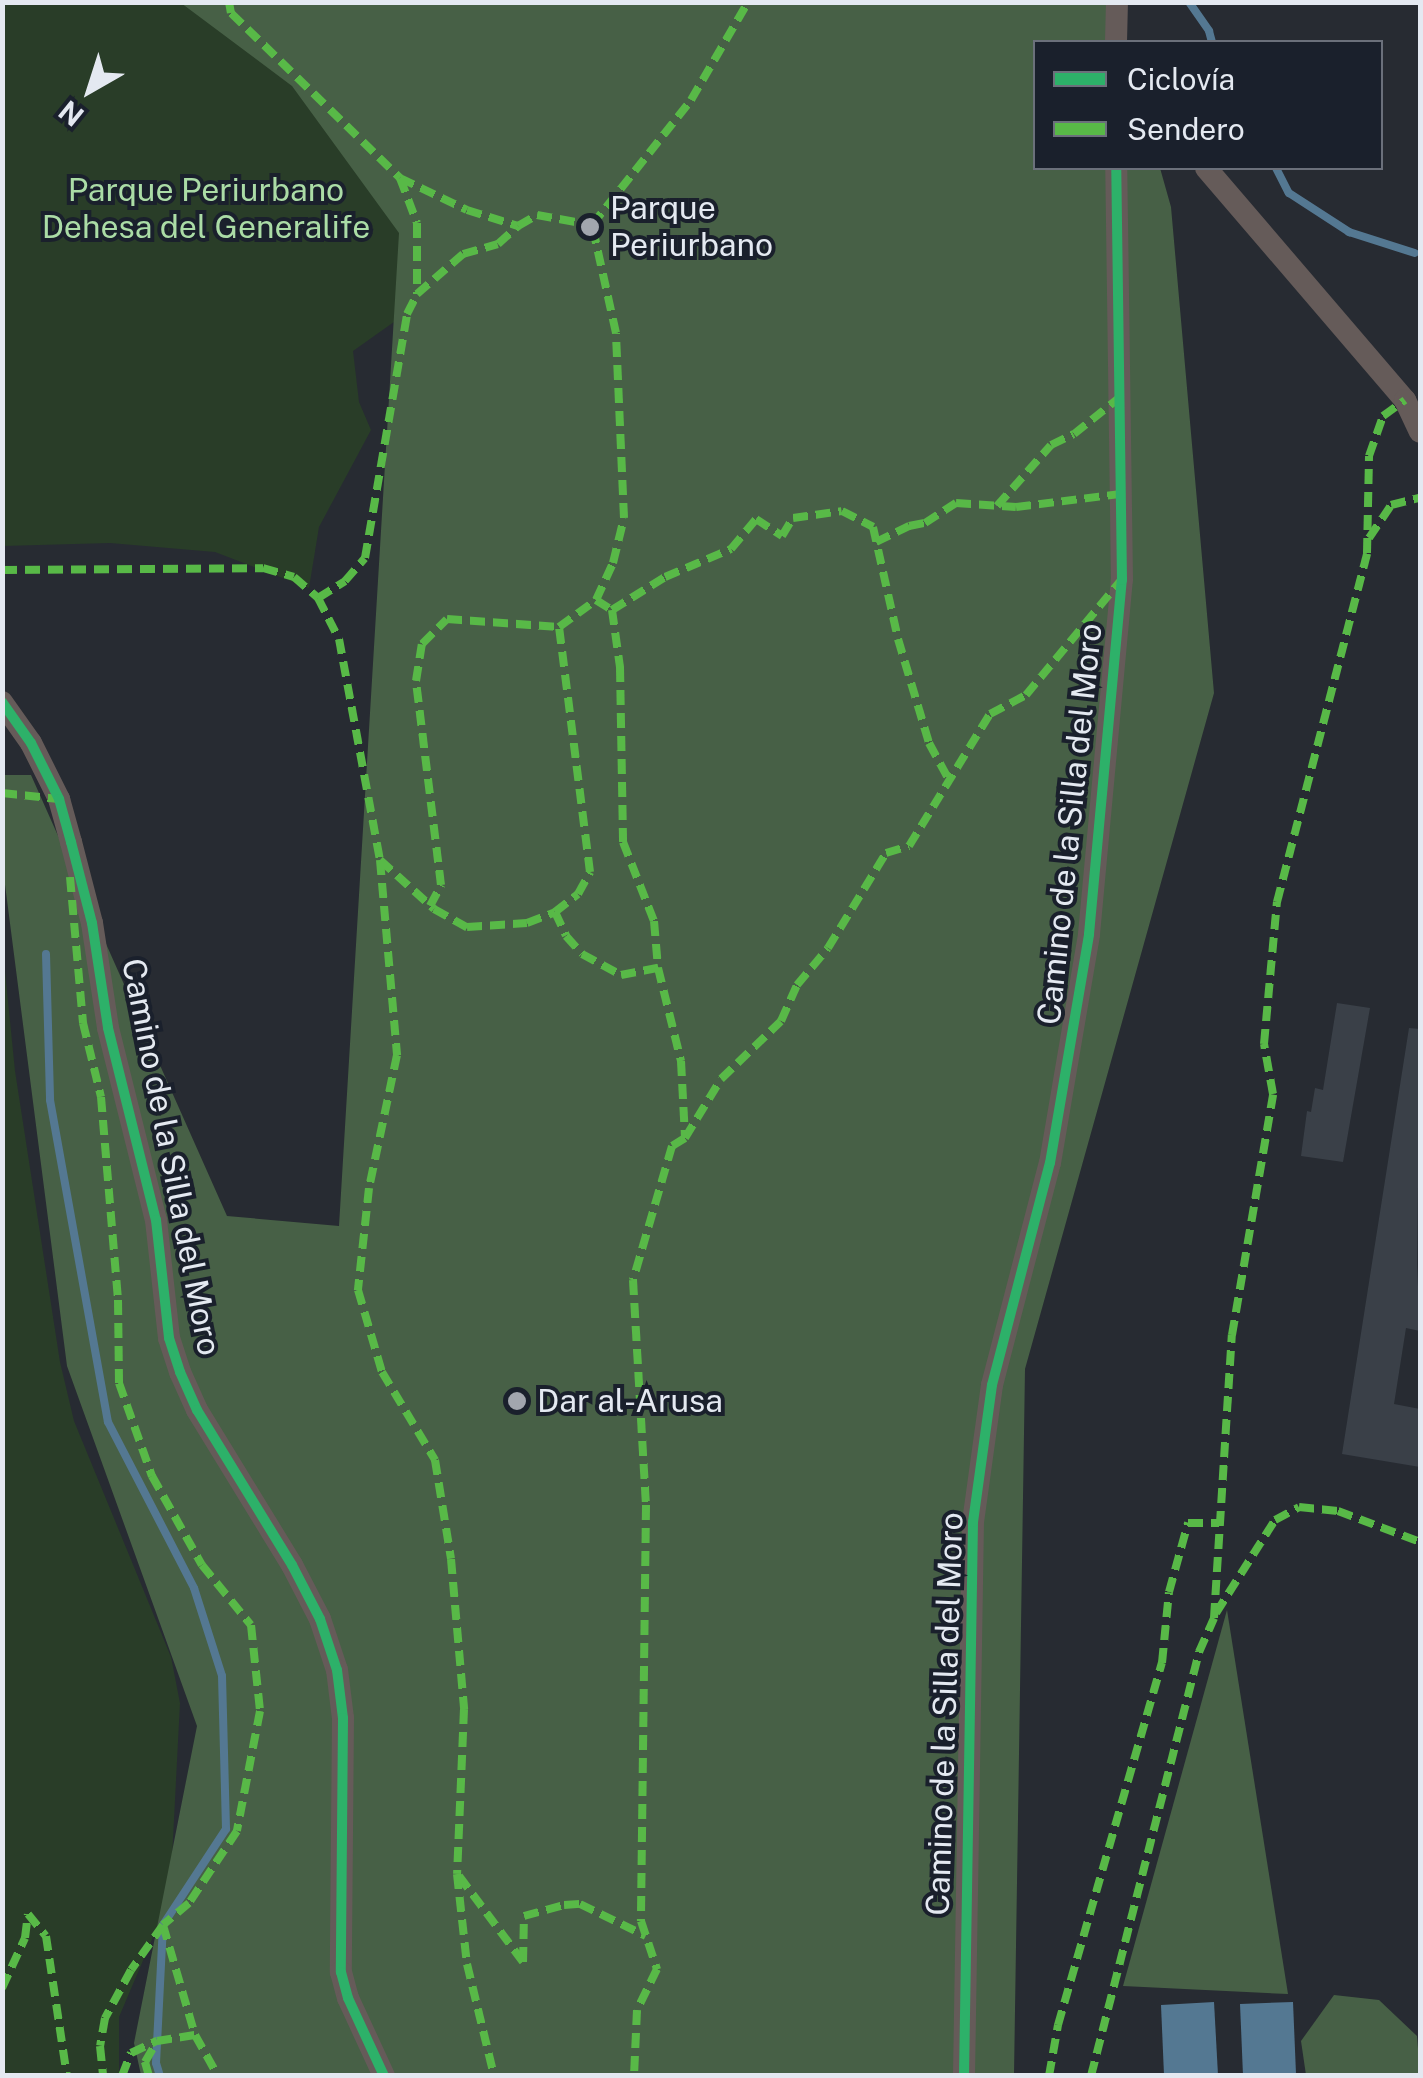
<!DOCTYPE html>
<html>
<head>
<meta charset="utf-8">
<style>
  body { margin:0 }
  #map { position:relative; width:1423px; height:2078px; overflow:hidden; background:#272b32; font-family:"Public Sans",sans-serif }
  div>[style] { position:absolute }
  [style*='--x'] { left:calc(var(--x)*1px); top:calc(var(--y)*1px); width:calc(var(--w)*1px); rotate:calc(var(--a)*1deg) }
  .green>* { inset:0; background:#293d28 }
  .forest>* { inset:0; background:#476046 }
  .water>* { inset:0; background:#547892 }
  .stream>* { height:8px; margin:-4px; padding:0 4px; transform-origin:4px; border-radius:4px; background:#547892 }
  .building>* { inset:0; background:#3a4048 }
  .minor>* { height:22px; margin:-11px; padding:0 11px; transform-origin:11px; border-radius:11px; background:#655b59 }
  .quiet>* { height:8px; margin-top:-4px; transform-origin:0; background:repeating-linear-gradient(90deg,#58b947 0 15px,transparent 0 23px) }
  .cycleway>* { height:10px; margin:-5px; padding:0 5px; transform-origin:5px; border-radius:5px; background:#2db169 }
  .dots>* { width:28px; height:28px; translate:-50% -50%; box-sizing:border-box; border:5px solid #1a202c; border-radius:50% }
  span { translate:-50% -50%; white-space:nowrap; text-align:center; line-height:1.15; -webkit-text-stroke:8px #1a202c; paint-order:stroke }
  .park-label { font-size:32px; color:#abdca6 }
  .poi-label { font-size:32px; color:#e4e9f1 }
  .left { translate:0 -50%; text-align:left }
  .street-label { font-size:32px; color:#e4e9f1 }
  .frame { position:absolute; inset:0; border:5px solid #e4e9f1; pointer-events:none }
  .legend { position:absolute; left:1033px; top:40px; width:350px; height:130px; box-sizing:border-box; background:#1a202c; border:2px solid #6b707b; margin:0; padding:12px 18px; list-style:none; font-size:30px; color:#e4e9f1 }
  .legend li { display:flex; align-items:center; gap:20px; height:50px }
  .legend b { width:50px; border:2px solid #6b707b }
  .north { position:absolute; left:40px; top:40px; width:100px; height:100px; -webkit-text-stroke:8px #1a202c; paint-order:stroke; rotate:219deg; font-size:28px; font-weight:700; line-height:40px; text-align:center; color:#e4e9f1 }
  .north::after { content:''; display:block; margin:auto; width:35px; height:45px; background:#e4e9f1; clip-path:polygon(50% 0,100% 100%,50% 72%,0 100%) }
</style>
</head>
<body>
<div id="map">
  <div class="green">
    <i style="clip-path:polygon(2px 3px,844px 3px,353px 351px,359px 402px,371px 430px,319px 527px,309px 588px,215px 552px,110px 543px,3px 546px)"></i>
    <i style="clip-path:polygon(2px 941px,15px 1071px,60px 1362px,74px 1421px,171px 1657px,180px 1703px,170px 1897px,119px 2017px,119px 2075px,3px 2075px)"></i>
  </div>
  <div class="forest">
    <i style="clip-path:polygon(181px 3px,1115px 3px,1126px 42px,1036px 42px,1036px 168px,1160px 168px,1171px 207px,1214px 693px,1025px 1369px,1014px 2075px,141px 2075px,134px 2043px,197px 1726px,67px 1366px,3px 869px,2px 775px,31px 775px,227px 1216px,339px 1226px,399px 233px,292px 86px)"></i>
    <i style="clip-path:polygon(1227px 1610px,1288px 1994px,1123px 1986px)"></i>
    <i style="clip-path:polygon(1334px 1995px,1379px 2000px,1417px 2036px,1420px 2075px,1306px 2075px,1301px 2041px)"></i>
  </div>
  <div class="water">
    <i style="clip-path:polygon(1214px 2002px,1218px 2075px,1164px 2075px,1161px 2005px)"></i>
    <i style="clip-path:polygon(1293px 2002px,1296px 2074px,1243px 2075px,1240px 2004px)"></i>
  </div>
  <div class="stream">
    <i style="--x:1189;--y:2;--w:35;--a:55"></i>
    <i style="--x:1209;--y:31;--w:11;--a:75"></i>
    <i style="--x:1276;--y:168;--w:28;--a:63"></i>
    <i style="--x:1289;--y:193;--w:72;--a:33"></i>
    <i style="--x:1349;--y:232;--w:69;--a:17.7"></i>
    <i style="--x:46;--y:954;--w:146;--a:88.4"></i>
    <i style="--x:50;--y:1100;--w:327;--a:79.8"></i>
    <i style="--x:108;--y:1422;--w:187;--a:62.6"></i>
    <i style="--x:194;--y:1588;--w:92;--a:72.3"></i>
    <i style="--x:222;--y:1676;--w:153;--a:88.5"></i>
    <i style="--x:226;--y:1829;--w:115;--a:123.3"></i>
    <i style="--x:163;--y:1925;--w:138;--a:92.9"></i>
    <i style="--x:156;--y:2063;--w:14;--a:73"></i>
  </div>
  <div class="building">
    <i style="clip-path:polygon(1337px 1003px,1370px 1008px,1343px 1162px,1301px 1156px,1307px 1111px,1311px 1112px,1315px 1088px,1323px 1090px)"></i>
    <i style="clip-path:polygon(1409px 1028px,1420px 1029px,1417px 1264px,1420px 1331px,1406px 1328px,1394px 1404px,1420px 1409px,1420px 1467px,1342px 1454px)"></i>
  </div>
  <div class="minor">
    <i style="--x:1116;--y:42;--w:40;--a:-88.6"></i>
    <i style="--x:1206;--y:168;--w:306;--a:49.4"></i>
    <i style="--x:1405;--y:400;--w:35;--a:65"></i>
    <i style="--x:2;--y:702;--w:50;--a:54.7"></i>
    <i style="--x:31;--y:743;--w:63;--a:63.4"></i>
    <i style="--x:59;--y:799;--w:45;--a:74.4"></i>
    <i style="--x:71;--y:842;--w:84;--a:75.5"></i>
    <i style="--x:92;--y:923;--w:106;--a:81.3"></i>
    <i style="--x:108;--y:1028;--w:198;--a:76"></i>
    <i style="--x:156;--y:1220;--w:119;--a:83.7"></i>
    <i style="--x:169;--y:1338;--w:36;--a:72"></i>
    <i style="--x:180;--y:1372;--w:42;--a:65.9"></i>
    <i style="--x:197;--y:1410;--w:182;--a:58.5"></i>
    <i style="--x:292;--y:1565;--w:61;--a:62.6"></i>
    <i style="--x:320;--y:1619;--w:54;--a:71.6"></i>
    <i style="--x:337;--y:1670;--w:48;--a:82.9"></i>
    <i style="--x:343;--y:1718;--w:254;--a:90.5"></i>
    <i style="--x:341;--y:1972;--w:27;--a:75"></i>
    <i style="--x:348;--y:1998;--w:86;--a:65.2"></i>
    <i style="--x:964;--y:2076;--w:554;--a:-89.07"></i>
    <i style="--x:973;--y:1522;--w:138;--a:-82.1"></i>
    <i style="--x:992;--y:1385;--w:229;--a:-75.4"></i>
    <i style="--x:1050;--y:1163;--w:232;--a:-80.3"></i>
    <i style="--x:1089;--y:934;--w:356;--a:-84.7"></i>
    <i style="--x:1122;--y:580;--w:412;--a:-90.8"></i>
  </div>
  <div class="quiet">
    <i style="--x:229;--y:2;--w:11;--a:80"></i>
    <i style="--x:231;--y:13;--w:236;--a:44.3"></i>
    <i style="--x:400;--y:178;--w:74;--a:25.5"></i>
    <i style="--x:467;--y:210;--w:53;--a:17.4"></i>
    <i style="--x:518;--y:226;--w:22;--a:-30"></i>
    <i style="--x:537;--y:215;--w:56;--a:10.3"></i>
    <i style="--x:400;--y:178;--w:48;--a:69.3"></i>
    <i style="--x:417;--y:223;--w:71;--a:90"></i>
    <i style="--x:997;--y:506;--w:81;--a:-48.5"></i>
    <i style="--x:1051;--y:445;--w:25;--a:-26"></i>
    <i style="--x:1074;--y:434;--w:59;--a:-38.8"></i>
    <i style="--x:1369;--y:538;--w:40;--a:-56"></i>
    <i style="--x:1391;--y:505;--w:30;--a:-14"></i>
    <i style="--x:876;--y:542;--w:37;--a:-26"></i>
    <i style="--x:909;--y:526;--w:16;--a:-11"></i>
    <i style="--x:925;--y:523;--w:37;--a:-33"></i>
    <i style="--x:956;--y:503;--w:60;--a:3.8"></i>
    <i style="--x:1016;--y:507;--w:106;--a:-7.1"></i>
    <i style="--x:2;--y:570;--w:261;--a:-0.4"></i>
    <i style="--x:263;--y:568;--w:32;--a:16"></i>
    <i style="--x:294;--y:577;--w:32;--a:41"></i>
    <i style="--x:318;--y:598;--w:46;--a:62.9"></i>
    <i style="--x:339;--y:639;--w:225;--a:79.5"></i>
    <i style="--x:380;--y:860;--w:73;--a:42.2"></i>
    <i style="--x:434;--y:909;--w:38;--a:29"></i>
    <i style="--x:467;--y:927;--w:60;--a:-3.8"></i>
    <i style="--x:527;--y:923;--w:30;--a:-21"></i>
    <i style="--x:555;--y:912;--w:29;--a:-38"></i>
    <i style="--x:578;--y:894;--w:25;--a:-61"></i>
    <i style="--x:590;--y:872;--w:247;--a:-97.2"></i>
    <i style="--x:318;--y:598;--w:32;--a:-32"></i>
    <i style="--x:345;--y:581;--w:30;--a:-49"></i>
    <i style="--x:365;--y:558;--w:248;--a:-80.2"></i>
    <i style="--x:407;--y:314;--w:22;--a:-63"></i>
    <i style="--x:417;--y:294;--w:61;--a:-41"></i>
    <i style="--x:463;--y:254;--w:36;--a:-16"></i>
    <i style="--x:498;--y:244;--w:27;--a:-42"></i>
    <i style="--x:596;--y:600;--w:19;--a:32"></i>
    <i style="--x:612;--y:610;--w:58;--a:82"></i>
    <i style="--x:620;--y:667;--w:175;--a:89"></i>
    <i style="--x:623;--y:842;--w:85;--a:68.6"></i>
    <i style="--x:654;--y:921;--w:47;--a:85.1"></i>
    <i style="--x:658;--y:968;--w:96;--a:76.1"></i>
    <i style="--x:681;--y:1061;--w:77;--a:87"></i>
    <i style="--x:685;--y:1138;--w:15;--a:148"></i>
    <i style="--x:672;--y:1146;--w:140;--a:106.2"></i>
    <i style="--x:633;--y:1280;--w:225;--a:86.7"></i>
    <i style="--x:646;--y:1505;--w:416;--a:90.7"></i>
    <i style="--x:641;--y:1921;--w:51;--a:71.6"></i>
    <i style="--x:657;--y:1969;--w:46;--a:116"></i>
    <i style="--x:637;--y:2010;--w:66;--a:92.6"></i>
    <i style="--x:612;--y:610;--w:62;--a:-31.9"></i>
    <i style="--x:665;--y:577;--w:72;--a:-23"></i>
    <i style="--x:731;--y:549;--w:39;--a:-50"></i>
    <i style="--x:756;--y:519;--w:31;--a:33"></i>
    <i style="--x:782;--y:536;--w:21;--a:-59"></i>
    <i style="--x:793;--y:518;--w:49;--a:-8.1"></i>
    <i style="--x:842;--y:511;--w:35;--a:27"></i>
    <i style="--x:873;--y:527;--w:115;--a:77.4"></i>
    <i style="--x:898;--y:639;--w:109;--a:73.4"></i>
    <i style="--x:929;--y:743;--w:42;--a:61.6"></i>
    <i style="--x:2;--y:793;--w:57;--a:6"></i>
    <i style="--x:380;--y:860;--w:196;--a:85"></i>
    <i style="--x:397;--y:1055;--w:136;--a:101.9"></i>
    <i style="--x:369;--y:1188;--w:103;--a:96.2"></i>
    <i style="--x:358;--y:1290;--w:85;--a:73.7"></i>
    <i style="--x:382;--y:1372;--w:103;--a:58.9"></i>
    <i style="--x:435;--y:1460;--w:100;--a:80.8"></i>
    <i style="--x:451;--y:1559;--w:151;--a:85"></i>
    <i style="--x:464;--y:1709;--w:165;--a:92.4"></i>
    <i style="--x:457;--y:1874;--w:91;--a:83.7"></i>
    <i style="--x:467;--y:1964;--w:115;--a:76.4"></i>
    <i style="--x:70;--y:877;--w:147;--a:84.9"></i>
    <i style="--x:83;--y:1023;--w:76;--a:76.3"></i>
    <i style="--x:101;--y:1097;--w:204;--a:85.2"></i>
    <i style="--x:118;--y:1300;--w:83;--a:89.3"></i>
    <i style="--x:119;--y:1383;--w:99;--a:70.5"></i>
    <i style="--x:152;--y:1476;--w:102;--a:60.7"></i>
    <i style="--x:202;--y:1565;--w:77;--a:50.8"></i>
    <i style="--x:251;--y:1625;--w:86;--a:84"></i>
    <i style="--x:260;--y:1711;--w:122;--a:100.9"></i>
    <i style="--x:237;--y:1831;--w:87;--a:123.7"></i>
    <i style="--x:189;--y:1903;--w:34;--a:140"></i>
    <i style="--x:163;--y:1925;--w:55;--a:125.4"></i>
    <i style="--x:131;--y:1970;--w:55;--a:118.4"></i>
    <i style="--x:105;--y:2018;--w:28;--a:100"></i>
    <i style="--x:100;--y:2046;--w:30;--a:84"></i>
    <i style="--x:430;--y:906;--w:24;--a:-62"></i>
    <i style="--x:441;--y:885;--w:206;--a:-97"></i>
    <i style="--x:416;--y:681;--w:37;--a:-81"></i>
    <i style="--x:422;--y:644;--w:35;--a:-45"></i>
    <i style="--x:447;--y:619;--w:112;--a:4.1"></i>
    <i style="--x:559;--y:627;--w:46;--a:-36.1"></i>
    <i style="--x:596;--y:600;--w:41;--a:-65.3"></i>
    <i style="--x:613;--y:563;--w:46;--a:-76.3"></i>
    <i style="--x:624;--y:518;--w:185;--a:-92.5"></i>
    <i style="--x:616;--y:333;--w:111;--a:-102.5"></i>
    <i style="--x:592;--y:225;--w:159;--a:-51.6"></i>
    <i style="--x:691;--y:100;--w:113;--a:-59.8"></i>
    <i style="--x:555;--y:912;--w:26;--a:65"></i>
    <i style="--x:566;--y:936;--w:24;--a:48"></i>
    <i style="--x:582;--y:954;--w:44;--a:28.3"></i>
    <i style="--x:621;--y:975;--w:38;--a:-11"></i>
    <i style="--x:685;--y:1138;--w:69;--a:-58.6"></i>
    <i style="--x:721;--y:1079;--w:83;--a:-44"></i>
    <i style="--x:781;--y:1021;--w:39;--a:-66"></i>
    <i style="--x:797;--y:985;--w:48;--a:-50"></i>
    <i style="--x:828;--y:948;--w:111;--a:-58.6"></i>
    <i style="--x:886;--y:853;--w:24;--a:-17"></i>
    <i style="--x:909;--y:846;--w:155;--a:-58.5"></i>
    <i style="--x:990;--y:714;--w:41;--a:-27.8"></i>
    <i style="--x:1026;--y:695;--w:149;--a:-50.4"></i>
    <i style="--x:1216;--y:1613;--w:110;--a:-57.6"></i>
    <i style="--x:1275;--y:1520;--w:27;--a:-28"></i>
    <i style="--x:1299;--y:1507;--w:39;--a:6"></i>
    <i style="--x:1338;--y:1511;--w:88;--a:20.7"></i>
    <i style="--x:459;--y:1876;--w:107;--a:53.3"></i>
    <i style="--x:523;--y:1962;--w:46;--a:-88.8"></i>
    <i style="--x:524;--y:1916;--w:41;--a:-15.4"></i>
    <i style="--x:564;--y:1905;--w:16;--a:-4"></i>
    <i style="--x:580;--y:1904;--w:73;--a:25.9"></i>
    <i style="--x:163;--y:1925;--w:115;--a:73.8"></i>
    <i style="--x:195;--y:2035;--w:47;--a:60.7"></i>
    <i style="--x:2;--y:1988;--w:55;--a:-65.3"></i>
    <i style="--x:25;--y:1938;--w:24;--a:-83"></i>
    <i style="--x:28;--y:1914;--w:28;--a:51"></i>
    <i style="--x:46;--y:1936;--w:142;--a:81.5"></i>
    <i style="--x:122;--y:2076;--w:25;--a:-69"></i>
    <i style="--x:131;--y:2053;--w:29;--a:-25"></i>
    <i style="--x:149;--y:2076;--w:15;--a:-106"></i>
    <i style="--x:145;--y:2062;--w:24;--a:-60"></i>
    <i style="--x:157;--y:2041;--w:38;--a:-9"></i>
    <i style="--x:1049;--y:2076;--w:52;--a:-80"></i>
    <i style="--x:1058;--y:2025;--w:377;--a:-74"></i>
    <i style="--x:1162;--y:1663;--w:71;--a:-84.4"></i>
    <i style="--x:1169;--y:1592;--w:72;--a:-74.6"></i>
    <i style="--x:1188;--y:1523;--w:31;--a:0"></i>
    <i style="--x:1091;--y:2076;--w:438;--a:-75.7"></i>
    <i style="--x:1199;--y:1652;--w:37;--a:-66"></i>
    <i style="--x:1214;--y:1618;--w:284;--a:-86.4"></i>
    <i style="--x:1232;--y:1335;--w:244;--a:-80.3"></i>
    <i style="--x:1273;--y:1094;--w:51;--a:-100.2"></i>
    <i style="--x:1264;--y:1044;--w:143;--a:-84.8"></i>
    <i style="--x:1277;--y:902;--w:360;--a:-75.5"></i>
    <i style="--x:1367;--y:553;--w:97;--a:-88.8"></i>
    <i style="--x:1369;--y:456;--w:42;--a:-70.7"></i>
    <i style="--x:1383;--y:416;--w:27;--a:-36"></i>
  </div>
  <div class="cycleway">
    <i style="--x:2;--y:702;--w:50;--a:54.7"></i>
    <i style="--x:31;--y:743;--w:63;--a:63.4"></i>
    <i style="--x:59;--y:799;--w:45;--a:74.4"></i>
    <i style="--x:71;--y:842;--w:84;--a:75.5"></i>
    <i style="--x:92;--y:923;--w:106;--a:81.3"></i>
    <i style="--x:108;--y:1028;--w:198;--a:76"></i>
    <i style="--x:156;--y:1220;--w:119;--a:83.7"></i>
    <i style="--x:169;--y:1338;--w:36;--a:72"></i>
    <i style="--x:180;--y:1372;--w:42;--a:65.9"></i>
    <i style="--x:197;--y:1410;--w:182;--a:58.5"></i>
    <i style="--x:292;--y:1565;--w:61;--a:62.6"></i>
    <i style="--x:320;--y:1619;--w:54;--a:71.6"></i>
    <i style="--x:337;--y:1670;--w:48;--a:82.9"></i>
    <i style="--x:343;--y:1718;--w:254;--a:90.5"></i>
    <i style="--x:341;--y:1972;--w:27;--a:75"></i>
    <i style="--x:348;--y:1998;--w:86;--a:65.2"></i>
    <i style="--x:964;--y:2076;--w:554;--a:-89.07"></i>
    <i style="--x:973;--y:1522;--w:138;--a:-82.1"></i>
    <i style="--x:992;--y:1385;--w:229;--a:-75.4"></i>
    <i style="--x:1050;--y:1163;--w:232;--a:-80.3"></i>
    <i style="--x:1089;--y:934;--w:356;--a:-84.7"></i>
    <i style="--x:1122;--y:580;--w:412;--a:-90.8"></i>
  </div>
  <div class="dots">
    <i style="left:590px;top:227px;background:#a2a6ae"></i>
    <i style="left:517px;top:1401px;background:#a2a6ae"></i>
  </div>
  <div class="park-label">
    <span style="left:206px;top:209px">Parque Periurbano<br>Dehesa del Generalife</span>
  </div>
  <div class="poi-label">
    <span class="left" style="left:610px;top:227px">Parque<br>Periurbano</span>
    <span class="left" style="left:537px;top:1401px">Dar al-Arusa</span>
  </div>
  <div class="street-label">
    <span style="left:1070px;top:824px;rotate:-84deg">Camino de la Silla del Moro</span>
    <span style="left:171px;top:1157px;rotate:79deg">Camino de la Silla del Moro</span>
    <span style="left:945px;top:1714px;rotate:-88deg">Camino de la Silla del Moro</span>
  </div>
  <div class="frame"></div>
  <ul class="legend">
  <li><b style="height:12px;background:#2db169"></b>Ciclovía</li>
  <li><b style="height:12px;background:#58b947"></b>Sendero</li>
  </ul>
  <div class="north">N</div>
</div>
</body>
</html>
